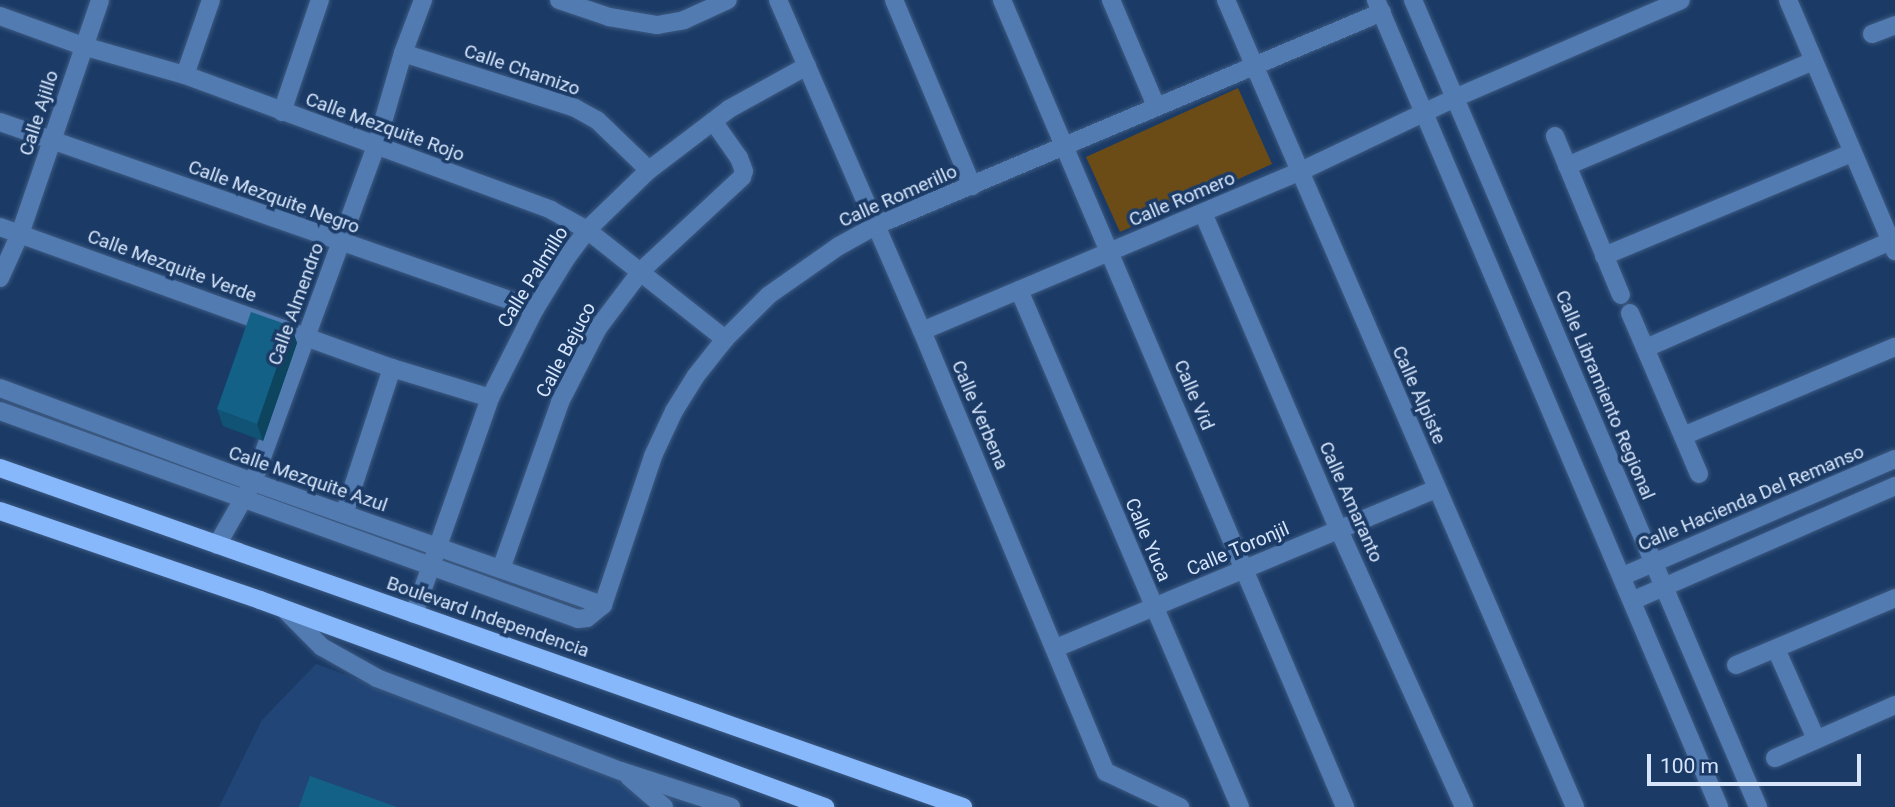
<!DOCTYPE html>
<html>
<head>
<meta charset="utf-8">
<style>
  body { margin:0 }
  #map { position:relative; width:1895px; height:807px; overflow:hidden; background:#1b3b66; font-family:Roboto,sans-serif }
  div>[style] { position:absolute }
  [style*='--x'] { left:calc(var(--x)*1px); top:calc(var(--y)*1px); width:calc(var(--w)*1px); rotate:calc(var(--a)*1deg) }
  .built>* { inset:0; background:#214576 }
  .green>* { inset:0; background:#6b4c17 }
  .roads { filter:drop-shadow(0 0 2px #3d5a81) drop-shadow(0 0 2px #3d5a81) }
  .minor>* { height:18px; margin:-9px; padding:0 9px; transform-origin:9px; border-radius:9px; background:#527bb2 }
  .major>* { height:18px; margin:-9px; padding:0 9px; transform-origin:9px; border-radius:9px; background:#87b8fc }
  .wall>* { inset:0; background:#105374 }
  .shaded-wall>* { inset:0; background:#0d445e }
  .building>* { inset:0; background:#136187 }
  span { translate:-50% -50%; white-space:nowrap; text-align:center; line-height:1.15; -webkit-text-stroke:7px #1b3b66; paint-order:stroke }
  .street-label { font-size:19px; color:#d6e5fb }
  .scale { position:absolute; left:1647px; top:754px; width:214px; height:32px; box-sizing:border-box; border:4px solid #d6e5fb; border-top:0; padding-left:9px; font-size:21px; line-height:24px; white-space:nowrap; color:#d6e5fb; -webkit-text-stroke:5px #1b3b66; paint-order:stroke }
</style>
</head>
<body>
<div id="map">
  <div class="built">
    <i style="clip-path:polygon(316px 664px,711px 807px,219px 807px,262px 720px)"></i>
  </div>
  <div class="green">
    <i style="clip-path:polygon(1238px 88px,1272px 164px,1120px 232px,1086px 157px)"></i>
  </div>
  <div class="roads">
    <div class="minor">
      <i style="--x:559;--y:0;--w:53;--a:18.8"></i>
      <i style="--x:609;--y:17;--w:49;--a:9.5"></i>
      <i style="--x:657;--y:25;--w:27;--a:-10"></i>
      <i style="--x:684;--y:20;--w:48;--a:-24.4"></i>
      <i style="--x:778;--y:0;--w:361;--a:66.5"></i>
      <i style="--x:922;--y:331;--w:478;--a:67.4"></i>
      <i style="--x:1106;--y:772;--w:82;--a:25.3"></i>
      <i style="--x:894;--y:0;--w:202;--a:67.2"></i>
      <i style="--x:1002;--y:0;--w:877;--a:66.97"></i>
      <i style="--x:1111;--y:0;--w:115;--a:67"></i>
      <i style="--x:1226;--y:0;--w:879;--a:66.61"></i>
      <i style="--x:1376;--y:0;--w:877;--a:66.97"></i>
      <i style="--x:1413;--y:0;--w:878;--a:66.85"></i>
      <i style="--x:1788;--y:0;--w:273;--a:66.9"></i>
      <i style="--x:0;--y:16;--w:88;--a:19.9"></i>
      <i style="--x:83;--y:46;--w:106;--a:15.9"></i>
      <i style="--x:185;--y:75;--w:390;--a:20.2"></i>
      <i style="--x:551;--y:210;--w:41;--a:29.1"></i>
      <i style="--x:587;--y:230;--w:176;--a:38.3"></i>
      <i style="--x:1872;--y:34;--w:25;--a:-21"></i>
      <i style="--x:403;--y:53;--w:181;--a:17.7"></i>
      <i style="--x:575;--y:108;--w:25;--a:29"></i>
      <i style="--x:597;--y:120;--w:72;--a:43.9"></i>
      <i style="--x:185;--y:75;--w:79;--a:-70.9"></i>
      <i style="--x:282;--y:112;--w:118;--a:-71.3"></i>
      <i style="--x:0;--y:122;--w:567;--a:19.27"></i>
      <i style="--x:1555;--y:136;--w:172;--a:67.5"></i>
      <i style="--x:1567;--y:166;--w:267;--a:-23.1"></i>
      <i style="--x:1203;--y:213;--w:345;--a:66.8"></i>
      <i style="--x:1339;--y:530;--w:304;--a:65.7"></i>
      <i style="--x:0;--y:227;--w:417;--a:19.8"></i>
      <i style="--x:392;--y:368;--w:102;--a:17"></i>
      <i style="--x:1604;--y:256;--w:269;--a:-22.6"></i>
      <i style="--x:0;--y:278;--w:48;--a:-65.6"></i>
      <i style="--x:20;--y:234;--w:247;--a:-71.1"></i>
      <i style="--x:1019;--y:290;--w:562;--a:66.85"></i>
      <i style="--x:1630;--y:313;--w:175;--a:66.8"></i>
      <i style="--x:922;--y:331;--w:409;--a:-22.9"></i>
      <i style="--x:1299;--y:172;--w:173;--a:-25.4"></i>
      <i style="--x:1455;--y:98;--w:246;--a:-23.4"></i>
      <i style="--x:1646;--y:348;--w:267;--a:-23.6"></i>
      <i style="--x:0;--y:388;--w:270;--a:20.4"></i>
      <i style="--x:253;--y:482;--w:371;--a:19.4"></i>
      <i style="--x:0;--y:411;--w:614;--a:19.79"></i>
      <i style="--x:578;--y:619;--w:9;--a:-6"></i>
      <i style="--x:587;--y:618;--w:21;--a:-39"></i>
      <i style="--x:603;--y:605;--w:157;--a:-71.4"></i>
      <i style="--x:653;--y:456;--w:50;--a:-65"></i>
      <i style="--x:674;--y:411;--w:40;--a:-58"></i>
      <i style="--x:695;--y:377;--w:48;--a:-51.7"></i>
      <i style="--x:725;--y:339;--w:62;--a:-45"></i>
      <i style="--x:769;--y:295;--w:85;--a:-35"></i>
      <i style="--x:839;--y:246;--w:43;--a:-28.9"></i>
      <i style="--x:877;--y:225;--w:548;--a:-22.87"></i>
      <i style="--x:1683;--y:436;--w:230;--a:-22.8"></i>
      <i style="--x:344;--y:514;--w:154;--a:-71.8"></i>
      <i style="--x:217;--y:545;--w:73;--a:-60.3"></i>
      <i style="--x:253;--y:482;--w:358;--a:-69.9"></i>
      <i style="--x:376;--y:146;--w:97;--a:-73.8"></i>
      <i style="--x:403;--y:53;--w:57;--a:-69.3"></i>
      <i style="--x:501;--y:569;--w:177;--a:-70.5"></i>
      <i style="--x:560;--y:402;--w:83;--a:-62.8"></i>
      <i style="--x:598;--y:328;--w:71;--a:-53"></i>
      <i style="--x:641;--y:271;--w:138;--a:-42.9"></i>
      <i style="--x:742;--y:177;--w:6;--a:-72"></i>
      <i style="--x:744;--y:171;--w:14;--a:-111"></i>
      <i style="--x:739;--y:158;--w:45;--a:-125.1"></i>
      <i style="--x:1623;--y:576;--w:296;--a:-23.3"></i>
      <i style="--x:1634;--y:600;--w:285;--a:-23.6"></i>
      <i style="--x:285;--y:610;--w:52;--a:45"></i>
      <i style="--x:322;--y:647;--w:63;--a:29.4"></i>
      <i style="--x:377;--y:678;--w:261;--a:20.9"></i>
      <i style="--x:621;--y:771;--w:116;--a:18.1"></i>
      <i style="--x:414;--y:614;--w:229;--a:-70.6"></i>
      <i style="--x:490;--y:398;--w:100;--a:-63.2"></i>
      <i style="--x:535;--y:309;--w:61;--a:-58.4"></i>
      <i style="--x:567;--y:257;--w:34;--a:-53"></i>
      <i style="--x:587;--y:230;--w:86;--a:-44.1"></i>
      <i style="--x:649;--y:170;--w:101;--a:-37.3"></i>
      <i style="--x:729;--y:109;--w:89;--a:-28.9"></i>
      <i style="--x:1056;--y:648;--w:412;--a:-22.7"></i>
      <i style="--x:1776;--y:649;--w:98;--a:66"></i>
      <i style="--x:1736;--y:665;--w:173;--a:-22.8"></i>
      <i style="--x:1775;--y:758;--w:131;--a:-23.8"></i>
      <i style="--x:629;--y:777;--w:46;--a:40.6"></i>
    </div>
    <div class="major">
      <i style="--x:0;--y:468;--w:1021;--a:19.39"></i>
      <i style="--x:0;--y:511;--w:275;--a:18.9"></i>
      <i style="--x:260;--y:600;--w:602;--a:20.12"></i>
    </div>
  </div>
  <div class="wall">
    <i style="clip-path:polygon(291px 326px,297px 343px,263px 441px,223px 426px,217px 409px)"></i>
  </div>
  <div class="shaded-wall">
    <i style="clip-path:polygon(291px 326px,297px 343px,263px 441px,257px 424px)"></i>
  </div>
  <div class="building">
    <i style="clip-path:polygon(251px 312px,291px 326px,257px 424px,217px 409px)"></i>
    <i style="clip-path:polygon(310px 776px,397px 807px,299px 807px)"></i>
  </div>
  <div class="street-label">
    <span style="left:522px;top:70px;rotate:19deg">Calle Chamizo</span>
    <span style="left:39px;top:113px;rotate:-72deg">Calle Ajillo</span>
    <span style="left:385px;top:127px;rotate:20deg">Calle Mezquite Rojo</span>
    <span style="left:898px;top:196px;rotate:-24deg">Calle Romerillo</span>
    <span style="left:274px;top:197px;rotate:20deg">Calle Mezquite Negro</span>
    <span style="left:1182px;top:199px;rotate:-23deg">Calle Romero</span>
    <span style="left:172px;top:266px;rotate:20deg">Calle Mezquite Verde</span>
    <span style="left:533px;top:277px;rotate:-58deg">Calle Palmillo</span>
    <span style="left:296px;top:304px;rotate:-70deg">Calle Almendro</span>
    <span style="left:566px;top:350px;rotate:-62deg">Calle Bejuco</span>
    <span style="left:1194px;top:395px;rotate:67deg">Calle Vid</span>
    <span style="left:1419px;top:395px;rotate:66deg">Calle Alpiste</span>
    <span style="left:1605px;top:395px;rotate:67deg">Calle Libramiento Regional</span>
    <span style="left:980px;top:415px;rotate:67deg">Calle Verbena</span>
    <span style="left:308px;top:479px;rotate:19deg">Calle Mezquite Azul</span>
    <span style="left:1751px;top:498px;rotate:-23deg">Calle Hacienda Del Remanso</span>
    <span style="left:1351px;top:502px;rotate:66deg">Calle Amaranto</span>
    <span style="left:1148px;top:540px;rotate:67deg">Calle Yuca</span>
    <span style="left:1238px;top:549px;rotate:-23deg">Calle Toronjil</span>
    <span style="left:488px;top:617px;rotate:19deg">Boulevard Independencia</span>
  </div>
  <div class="scale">100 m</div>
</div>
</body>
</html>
